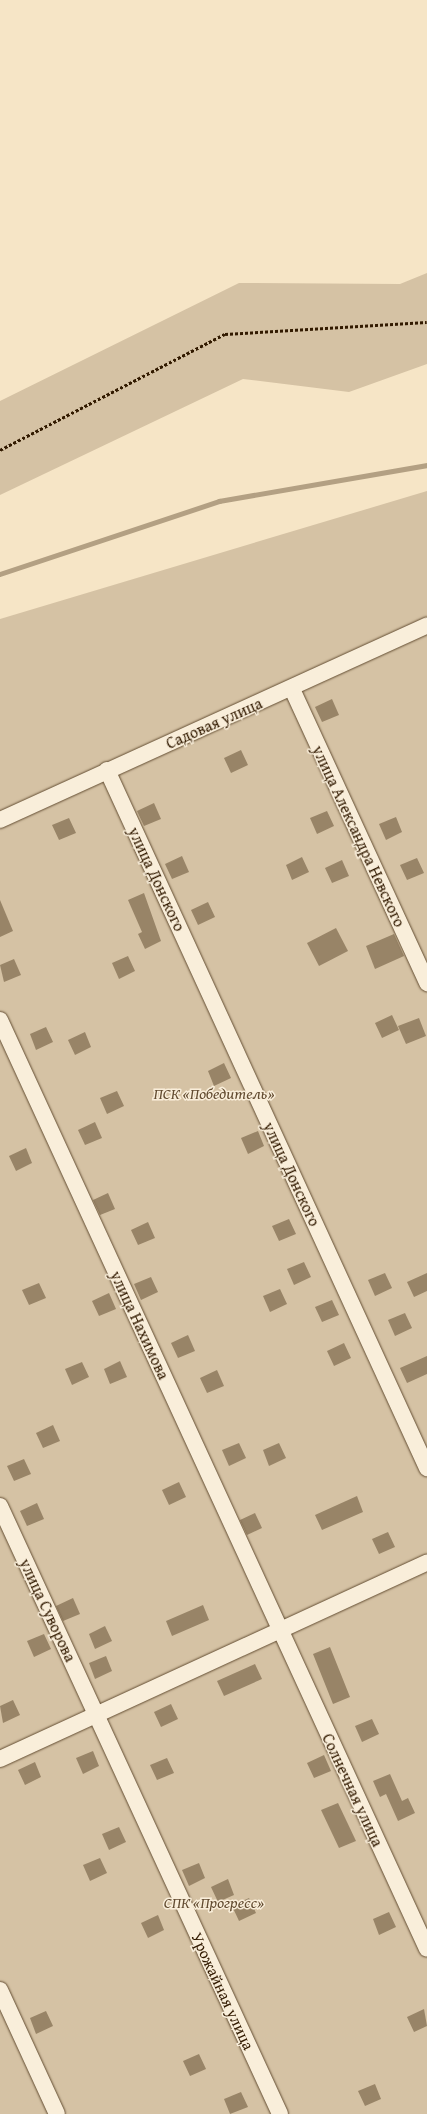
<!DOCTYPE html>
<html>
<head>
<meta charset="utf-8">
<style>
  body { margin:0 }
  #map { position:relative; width:427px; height:2114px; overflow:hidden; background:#f6e5c6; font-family:"Gentium Book Plus",serif }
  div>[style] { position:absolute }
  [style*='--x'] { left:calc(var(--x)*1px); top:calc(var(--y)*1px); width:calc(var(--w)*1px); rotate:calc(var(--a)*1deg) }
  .green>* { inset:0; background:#d5c2a4 }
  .stream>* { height:4.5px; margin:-2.25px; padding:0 2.25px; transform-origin:2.25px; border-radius:2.25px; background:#b3a083 }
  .building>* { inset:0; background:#988467 }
  .path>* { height:2.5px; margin-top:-1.25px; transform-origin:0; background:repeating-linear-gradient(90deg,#321a00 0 3px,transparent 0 5px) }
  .roads { filter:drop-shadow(0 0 1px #634d32) drop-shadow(0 0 1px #634d32) }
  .minor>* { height:16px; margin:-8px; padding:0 8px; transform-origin:8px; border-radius:8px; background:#f9eeda }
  span { translate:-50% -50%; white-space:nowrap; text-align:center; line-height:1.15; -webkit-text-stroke:3px #f9eeda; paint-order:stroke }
  .street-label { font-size:16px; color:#321a00 }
  .park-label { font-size:16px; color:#634c31; font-style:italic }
</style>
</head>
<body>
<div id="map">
  <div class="green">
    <i style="clip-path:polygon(427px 273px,427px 364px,349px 392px,243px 379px,0 495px,0 401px,239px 283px,400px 284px)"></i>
    <i style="clip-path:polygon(427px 491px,427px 2114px,0 2114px,0 619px)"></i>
  </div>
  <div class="stream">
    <i style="--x:0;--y:574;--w:231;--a:-18.4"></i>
    <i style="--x:219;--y:501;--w:211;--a:-9.8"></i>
  </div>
  <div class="building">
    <i style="clip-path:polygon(332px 699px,339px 715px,322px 722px,315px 707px)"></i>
    <i style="clip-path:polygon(241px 750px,248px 765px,231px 773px,224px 758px)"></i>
    <i style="clip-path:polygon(154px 803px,161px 819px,144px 826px,137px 811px)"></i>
    <i style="clip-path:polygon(327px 811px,334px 826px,317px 834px,310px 818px)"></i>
    <i style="clip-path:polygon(396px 817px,402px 832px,386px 840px,379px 824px)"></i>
    <i style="clip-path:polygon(69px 818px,76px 833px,59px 840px,52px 825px)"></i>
    <i style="clip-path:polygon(182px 856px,189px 872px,172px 879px,165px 864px)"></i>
    <i style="clip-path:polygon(302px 857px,309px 872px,292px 880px,286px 865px)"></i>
    <i style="clip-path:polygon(417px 858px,424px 873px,407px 880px,400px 865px)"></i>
    <i style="clip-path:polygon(342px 860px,349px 876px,332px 883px,325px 868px)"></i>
    <i style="clip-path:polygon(144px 893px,161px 941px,145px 949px,138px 934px,142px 932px,128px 900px)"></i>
    <i style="clip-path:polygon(0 900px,13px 931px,0 937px)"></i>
    <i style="clip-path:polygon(208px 902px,215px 917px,198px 925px,191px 910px)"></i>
    <i style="clip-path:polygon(336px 928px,348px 951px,319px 966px,307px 943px)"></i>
    <i style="clip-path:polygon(394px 934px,404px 956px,375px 969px,366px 946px)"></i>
    <i style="clip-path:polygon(128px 956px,135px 971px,119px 979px,112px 963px)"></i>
    <i style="clip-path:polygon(14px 959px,21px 975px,4px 982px,0 965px)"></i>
    <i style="clip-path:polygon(392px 1015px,399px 1030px,382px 1038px,375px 1023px)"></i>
    <i style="clip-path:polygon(419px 1018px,426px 1036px,406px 1044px,398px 1026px)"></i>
    <i style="clip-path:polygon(46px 1027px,53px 1042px,36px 1050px,30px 1034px)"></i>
    <i style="clip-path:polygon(85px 1032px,91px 1047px,75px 1055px,68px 1040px)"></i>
    <i style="clip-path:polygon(224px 1063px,231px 1078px,214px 1086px,208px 1071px)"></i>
    <i style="clip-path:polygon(117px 1091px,124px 1106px,107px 1114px,100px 1098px)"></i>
    <i style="clip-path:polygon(95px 1122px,102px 1138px,85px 1145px,78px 1130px)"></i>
    <i style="clip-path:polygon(258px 1131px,264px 1146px,248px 1154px,241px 1138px)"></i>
    <i style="clip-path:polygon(26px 1148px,32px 1163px,16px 1171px,9px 1156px)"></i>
    <i style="clip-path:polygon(108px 1193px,115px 1209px,100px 1215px,93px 1200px)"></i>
    <i style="clip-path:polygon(289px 1219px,296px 1234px,279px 1241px,272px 1226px)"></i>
    <i style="clip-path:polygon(148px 1222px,155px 1238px,138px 1245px,131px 1230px)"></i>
    <i style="clip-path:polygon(304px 1262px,311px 1277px,294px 1285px,287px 1269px)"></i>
    <i style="clip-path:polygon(385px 1273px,392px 1288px,375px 1296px,368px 1280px)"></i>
    <i style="clip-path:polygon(427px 1273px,427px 1291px,414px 1297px,407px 1282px)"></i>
    <i style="clip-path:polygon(151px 1277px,158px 1292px,141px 1300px,134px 1284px)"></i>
    <i style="clip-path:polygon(39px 1283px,46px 1298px,29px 1305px,22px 1290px)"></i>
    <i style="clip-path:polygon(280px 1289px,287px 1304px,270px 1312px,263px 1296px)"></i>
    <i style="clip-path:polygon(109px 1293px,116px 1309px,99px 1316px,92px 1301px)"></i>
    <i style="clip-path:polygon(332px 1300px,339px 1315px,322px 1322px,315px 1307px)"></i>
    <i style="clip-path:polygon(405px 1313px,412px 1328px,395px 1336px,388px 1320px)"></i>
    <i style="clip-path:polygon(188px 1335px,195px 1351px,178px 1358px,171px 1343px)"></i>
    <i style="clip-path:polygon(344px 1343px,351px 1358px,334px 1366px,327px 1351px)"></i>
    <i style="clip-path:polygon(427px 1356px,427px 1374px,407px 1383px,400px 1368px)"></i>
    <i style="clip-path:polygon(120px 1361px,127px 1377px,110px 1384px,104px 1369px)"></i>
    <i style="clip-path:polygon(82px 1362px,89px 1377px,72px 1385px,65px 1369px)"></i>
    <i style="clip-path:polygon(217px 1370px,224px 1386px,207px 1393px,200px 1378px)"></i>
    <i style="clip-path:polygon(53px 1425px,60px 1441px,43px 1448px,36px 1433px)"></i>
    <i style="clip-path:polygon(239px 1443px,246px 1458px,229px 1466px,222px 1450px)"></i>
    <i style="clip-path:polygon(279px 1443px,286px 1458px,269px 1466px,263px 1450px)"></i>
    <i style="clip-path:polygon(24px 1459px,31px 1474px,14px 1481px,7px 1466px)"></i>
    <i style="clip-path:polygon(179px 1482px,186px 1497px,169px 1505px,162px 1490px)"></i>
    <i style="clip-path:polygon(357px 1496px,363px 1512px,322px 1530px,315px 1515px)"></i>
    <i style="clip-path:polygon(37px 1503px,44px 1519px,27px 1526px,20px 1511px)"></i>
    <i style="clip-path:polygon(255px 1513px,262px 1528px,247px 1535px,240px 1520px)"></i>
    <i style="clip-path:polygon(388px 1532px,395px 1547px,379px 1554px,372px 1539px)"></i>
    <i style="clip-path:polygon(73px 1598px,80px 1614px,63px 1621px,56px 1606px)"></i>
    <i style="clip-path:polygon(203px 1605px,209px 1620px,172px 1636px,166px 1621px)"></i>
    <i style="clip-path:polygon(105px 1626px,112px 1641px,95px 1649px,89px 1634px)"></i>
    <i style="clip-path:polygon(44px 1634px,51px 1649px,34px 1657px,27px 1641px)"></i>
    <i style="clip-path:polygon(330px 1647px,350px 1697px,333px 1704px,313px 1654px)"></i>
    <i style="clip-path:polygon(106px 1656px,112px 1671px,95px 1679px,89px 1663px)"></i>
    <i style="clip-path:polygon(255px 1664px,262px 1679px,224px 1696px,217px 1681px)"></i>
    <i style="clip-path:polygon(13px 1700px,20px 1715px,3px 1723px,0 1706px)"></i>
    <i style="clip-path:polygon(171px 1704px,178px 1719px,161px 1727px,154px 1712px)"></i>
    <i style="clip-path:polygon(372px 1719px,379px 1734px,362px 1742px,355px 1726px)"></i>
    <i style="clip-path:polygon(93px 1751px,99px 1766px,83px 1774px,76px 1758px)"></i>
    <i style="clip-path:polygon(324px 1755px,331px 1771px,314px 1778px,307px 1763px)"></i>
    <i style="clip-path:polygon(167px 1758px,174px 1773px,157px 1780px,150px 1765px)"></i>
    <i style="clip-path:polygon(35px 1762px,41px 1777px,25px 1785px,18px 1770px)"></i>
    <i style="clip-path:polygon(390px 1774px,402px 1801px,408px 1798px,415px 1813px,398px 1821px,386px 1794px,380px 1797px,373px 1781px)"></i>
    <i style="clip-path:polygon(338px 1803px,356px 1841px,339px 1848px,321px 1810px)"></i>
    <i style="clip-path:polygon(119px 1827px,126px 1842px,109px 1850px,102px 1834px)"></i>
    <i style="clip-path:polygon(100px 1858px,107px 1873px,90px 1881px,83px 1865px)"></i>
    <i style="clip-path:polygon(199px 1863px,205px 1878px,189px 1886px,182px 1870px)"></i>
    <i style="clip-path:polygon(228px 1879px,234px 1895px,218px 1902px,211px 1887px)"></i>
    <i style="clip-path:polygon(249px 1898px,256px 1913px,239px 1921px,232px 1906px)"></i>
    <i style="clip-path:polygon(389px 1912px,396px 1927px,379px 1935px,373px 1919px)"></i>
    <i style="clip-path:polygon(158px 1915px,164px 1930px,148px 1938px,141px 1923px)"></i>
    <i style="clip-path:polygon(424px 2009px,427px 2026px,414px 2032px,407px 2017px)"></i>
    <i style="clip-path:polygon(46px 2011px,53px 2026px,36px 2034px,30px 2018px)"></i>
    <i style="clip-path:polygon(199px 2054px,206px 2069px,190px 2076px,183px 2061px)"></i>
    <i style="clip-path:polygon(375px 2084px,381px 2099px,365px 2106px,358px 2091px)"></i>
    <i style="clip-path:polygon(241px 2092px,248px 2107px,230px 2114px,224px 2099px)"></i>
  </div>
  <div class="path">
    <i style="--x:0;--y:450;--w:253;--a:-27.3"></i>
    <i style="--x:225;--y:334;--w:202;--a:-3.4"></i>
  </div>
  <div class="roads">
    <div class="minor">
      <i style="--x:292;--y:689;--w:324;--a:65.3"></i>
      <i style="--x:107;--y:770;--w:768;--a:65.37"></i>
      <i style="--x:0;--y:820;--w:469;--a:-24.5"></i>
      <i style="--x:0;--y:1020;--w:1022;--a:65.31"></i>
      <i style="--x:0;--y:1506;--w:669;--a:65.27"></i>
      <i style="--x:0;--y:1759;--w:470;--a:-24.7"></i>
      <i style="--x:0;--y:1990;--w:136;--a:65.3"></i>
    </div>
  </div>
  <div class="street-label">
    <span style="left:214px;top:723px;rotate:-24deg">Садовая улица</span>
    <span style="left:359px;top:836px;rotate:65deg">улица Александра Невского</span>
    <span style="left:157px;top:879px;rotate:65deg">улица Донского</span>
    <span style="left:292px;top:1174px;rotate:65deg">улица Донского</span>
    <span style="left:140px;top:1325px;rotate:65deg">улица Нахимова</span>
    <span style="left:48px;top:1610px;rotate:65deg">улица Суворова</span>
    <span style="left:353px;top:1790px;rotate:65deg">Солнечная улица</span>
    <span style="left:223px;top:1991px;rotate:65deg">Урожайная улица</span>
  </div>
  <div class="park-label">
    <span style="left:214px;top:1093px">ПСК «Победитель»</span>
    <span style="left:214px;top:1902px">СПК «Прогресс»</span>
  </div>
</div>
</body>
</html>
